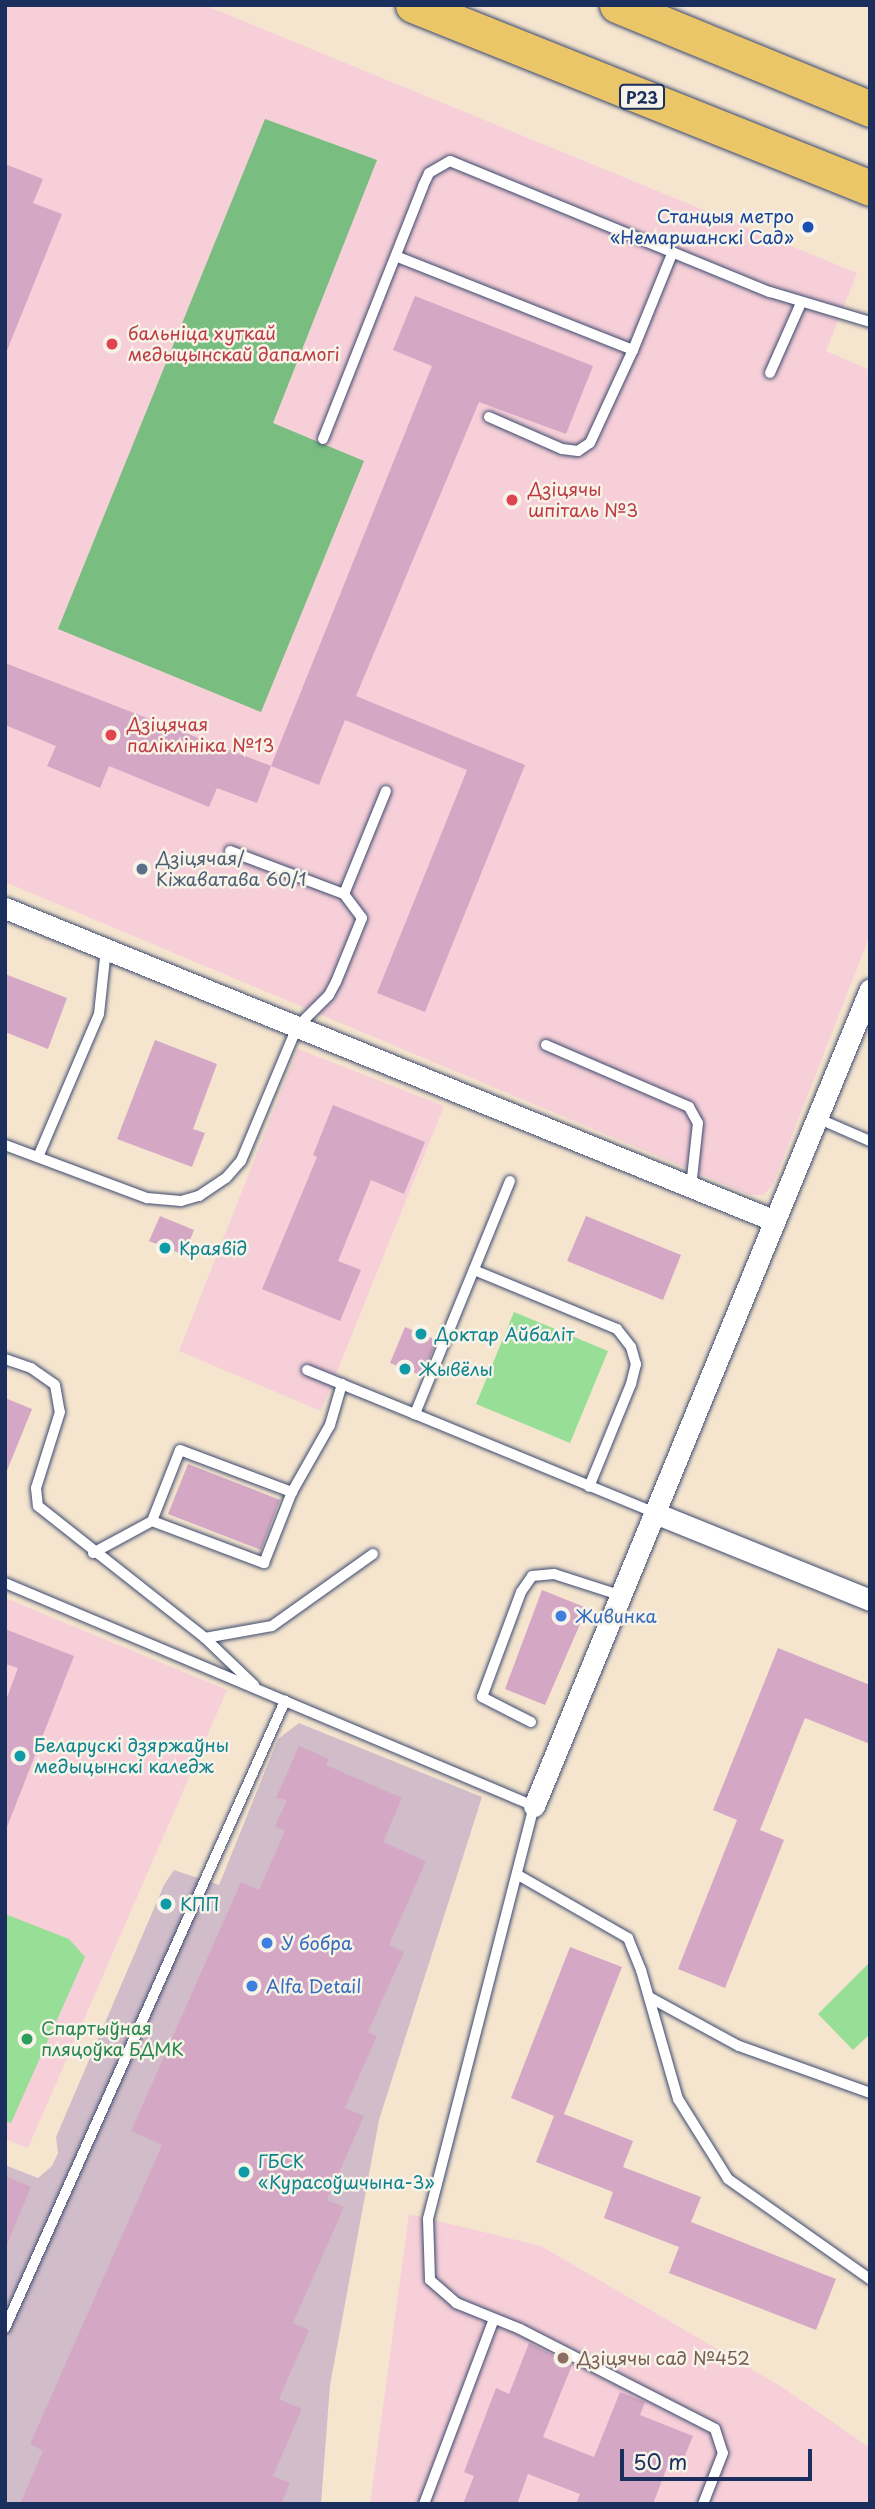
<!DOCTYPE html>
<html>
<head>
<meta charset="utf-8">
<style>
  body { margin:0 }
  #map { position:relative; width:875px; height:2509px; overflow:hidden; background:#f5e5cf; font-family:"Playpen Sans",sans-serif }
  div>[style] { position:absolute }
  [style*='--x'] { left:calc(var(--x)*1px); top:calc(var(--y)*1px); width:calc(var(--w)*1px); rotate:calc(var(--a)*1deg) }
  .built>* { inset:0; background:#f6cfd8 }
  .industrial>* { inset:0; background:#d1bdca }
  .green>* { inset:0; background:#97de97 }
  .forest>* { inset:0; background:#79bd80 }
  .building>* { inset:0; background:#d4a8c4 }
  .roads { filter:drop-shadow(0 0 2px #3c4a6f) drop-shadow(0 0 2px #3c4a6f) }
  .lane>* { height:10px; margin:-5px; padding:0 5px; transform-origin:5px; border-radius:5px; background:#fff }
  .street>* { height:21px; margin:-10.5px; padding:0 10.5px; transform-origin:10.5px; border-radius:10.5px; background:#fff }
  .primary>* { height:35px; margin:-17.5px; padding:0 17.5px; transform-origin:17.5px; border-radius:17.5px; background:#ebc669 }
  .dots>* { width:19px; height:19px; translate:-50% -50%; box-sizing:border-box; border:4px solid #f7f3e8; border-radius:50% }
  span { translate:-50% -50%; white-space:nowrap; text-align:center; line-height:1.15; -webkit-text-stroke:5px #f7f3e8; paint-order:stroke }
  .shield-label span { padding:2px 5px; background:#f7f3e8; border:2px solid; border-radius:5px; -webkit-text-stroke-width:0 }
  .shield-label { font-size:16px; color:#1b2f5e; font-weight:700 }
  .transit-label { font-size:18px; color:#164399 }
  .right { translate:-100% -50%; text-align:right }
  .health-label { font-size:18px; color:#be3a42 }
  .left { translate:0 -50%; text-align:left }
  .service-label { font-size:18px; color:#4e5e75 }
  .culture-label { font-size:18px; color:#0d838f }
  .shop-label { font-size:18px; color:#366cbe }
  .leisure-label { font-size:18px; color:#27864d }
  .education-label { font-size:18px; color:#785e54 }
  .frame { position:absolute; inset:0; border:7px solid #1b2f5e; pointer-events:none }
  .scale { position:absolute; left:620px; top:2449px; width:192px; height:32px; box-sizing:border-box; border:4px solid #1b2f5e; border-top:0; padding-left:9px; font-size:21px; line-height:24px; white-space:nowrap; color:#1b2f5e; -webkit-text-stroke:5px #f7f3e8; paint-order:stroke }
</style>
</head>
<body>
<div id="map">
  <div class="built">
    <i style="clip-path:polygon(5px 5px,204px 5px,857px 273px,826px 351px,870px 370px,870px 935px,773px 1184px,764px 1195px,750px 1195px,5px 882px)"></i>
    <i style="clip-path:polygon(298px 1049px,444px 1106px,321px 1411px,179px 1351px)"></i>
    <i style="clip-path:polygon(5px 1598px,227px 1690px,28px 2148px,5px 2139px)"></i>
    <i style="clip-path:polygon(409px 2214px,541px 2246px,782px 2387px,870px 2448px,870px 2504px,370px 2504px)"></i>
  </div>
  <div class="industrial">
    <i style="clip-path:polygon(299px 1723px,482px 1797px,379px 2120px,330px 2385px,321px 2504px,5px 2504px,5px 2165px,38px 2178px,52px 2166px,58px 2153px,56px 2137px,164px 1885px,174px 1870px,219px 1885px,278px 1739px)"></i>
  </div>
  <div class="green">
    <i style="clip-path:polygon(514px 1312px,608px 1351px,570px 1443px,476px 1404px)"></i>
    <i style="clip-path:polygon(5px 1914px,69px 1939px,85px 1957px,11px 2123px,5px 2121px)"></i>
    <i style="clip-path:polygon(870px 1962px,870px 2034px,853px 2050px,818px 2014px)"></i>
  </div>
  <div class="forest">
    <i style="clip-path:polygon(265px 119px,377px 160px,273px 423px,364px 461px,261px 712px,58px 629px)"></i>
  </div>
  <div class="building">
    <i style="clip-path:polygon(5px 164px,43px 179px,33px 203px,62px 214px,6px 353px)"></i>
    <i style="clip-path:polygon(415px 296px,593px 366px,566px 434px,479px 402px,356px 696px,525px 765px,425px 1012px,377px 993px,467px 770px,345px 720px,319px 785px,271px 766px,432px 366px,393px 350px)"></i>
    <i style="clip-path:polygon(5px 663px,271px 766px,257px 803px,217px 788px,209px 807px,109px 766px,100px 788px,47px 766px,56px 746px,5px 725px)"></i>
    <i style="clip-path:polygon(5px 974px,67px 998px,48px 1049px,5px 1032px)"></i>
    <i style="clip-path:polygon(155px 1040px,217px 1064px,193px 1129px,205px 1133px,192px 1167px,117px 1139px)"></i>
    <i style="clip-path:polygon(333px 1105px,425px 1142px,404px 1194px,371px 1180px,338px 1261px,361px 1270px,340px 1321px,262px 1289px,317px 1157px,313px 1155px)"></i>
    <i style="clip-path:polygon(160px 1216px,194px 1230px,184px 1255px,149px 1241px)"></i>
    <i style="clip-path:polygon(586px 1216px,681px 1255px,663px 1300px,567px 1261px)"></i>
    <i style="clip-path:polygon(405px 1327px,437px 1340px,422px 1376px,390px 1363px)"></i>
    <i style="clip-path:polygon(5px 1398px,32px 1409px,6px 1473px,5px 1473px)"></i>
    <i style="clip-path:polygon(188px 1464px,280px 1500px,261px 1550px,168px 1514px)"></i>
    <i style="clip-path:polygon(542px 1590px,587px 1608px,545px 1705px,505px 1689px)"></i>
    <i style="clip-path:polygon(5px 1629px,74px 1656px,7px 1827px,5px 1703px,18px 1668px,5px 1664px)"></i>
    <i style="clip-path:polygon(778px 1648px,870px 1685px,870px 1744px,805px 1718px,760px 1830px,784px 1840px,725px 1988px,678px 1969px,737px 1820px,713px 1810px)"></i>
    <i style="clip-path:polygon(299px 1746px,329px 1759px,326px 1765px,402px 1798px,383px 1842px,426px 1861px,389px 1945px,404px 1952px,368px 2032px,377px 2036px,345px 2108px,364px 2116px,327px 2200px,344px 2207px,293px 2323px,309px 2330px,279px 2399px,302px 2409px,273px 2476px,290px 2483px,281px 2504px,20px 2504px,43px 2451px,30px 2444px,162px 2145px,131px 2131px,241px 1882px,259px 1890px,285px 1831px,275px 1826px,287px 1800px,276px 1798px)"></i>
    <i style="clip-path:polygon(570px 1947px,622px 1967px,564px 2114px,633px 2141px,623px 2167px,701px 2197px,691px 2222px,836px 2279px,816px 2330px,669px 2273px,679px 2247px,604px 2218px,613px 2192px,536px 2162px,554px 2116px,511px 2098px)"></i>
    <i style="clip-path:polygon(5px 2176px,31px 2187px,6px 2247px,5px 2247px)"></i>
    <i style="clip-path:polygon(529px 2343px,572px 2365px,543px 2437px,594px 2457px,620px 2392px,645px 2402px,640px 2415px,693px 2436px,684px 2458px,672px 2454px,653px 2504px,576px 2504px,580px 2494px,528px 2474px,517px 2504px,463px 2504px,474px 2476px,464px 2472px,496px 2388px,509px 2394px)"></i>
  </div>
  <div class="roads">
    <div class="lane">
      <i style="--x:398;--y:257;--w:253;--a:21.6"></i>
      <i style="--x:633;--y:350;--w:104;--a:-67.9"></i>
      <i style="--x:770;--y:373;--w:77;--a:-66.1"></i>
      <i style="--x:489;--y:417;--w:80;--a:23.7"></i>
      <i style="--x:562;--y:449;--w:16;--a:7"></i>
      <i style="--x:578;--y:451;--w:14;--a:-34"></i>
      <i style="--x:590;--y:443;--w:102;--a:-65.2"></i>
      <i style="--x:323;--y:439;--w:272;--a:-68.4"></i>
      <i style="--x:423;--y:186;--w:14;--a:-65"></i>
      <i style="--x:429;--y:173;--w:24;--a:-30"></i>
      <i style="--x:450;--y:161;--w:346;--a:22.3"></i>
      <i style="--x:770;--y:292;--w:104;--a:16.7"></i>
      <i style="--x:230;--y:851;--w:122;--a:20.7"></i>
      <i style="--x:546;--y:1045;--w:156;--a:23.4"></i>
      <i style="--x:689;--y:1107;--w:18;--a:61"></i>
      <i style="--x:698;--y:1123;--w:64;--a:96.2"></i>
      <i style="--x:817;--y:1118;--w:58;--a:23.5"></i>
      <i style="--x:5;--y:1145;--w:152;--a:20.5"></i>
      <i style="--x:147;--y:1198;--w:34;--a:5"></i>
      <i style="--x:181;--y:1201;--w:19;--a:-16"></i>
      <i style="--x:199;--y:1196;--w:32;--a:-34"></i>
      <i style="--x:226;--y:1178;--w:23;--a:-49"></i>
      <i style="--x:241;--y:1161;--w:145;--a:-67.3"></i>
      <i style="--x:297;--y:1027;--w:45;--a:-45"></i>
      <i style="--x:329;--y:995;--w:15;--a:-62"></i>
      <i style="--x:336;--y:982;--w:69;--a:-67.9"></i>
      <i style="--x:362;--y:918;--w:30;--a:-127"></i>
      <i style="--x:344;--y:894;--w:111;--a:-67.8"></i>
      <i style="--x:38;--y:1157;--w:155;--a:-66.9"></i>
      <i style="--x:99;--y:1014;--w:65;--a:-83.9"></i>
      <i style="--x:510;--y:1181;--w:252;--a:112.2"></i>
      <i style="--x:415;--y:1414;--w:260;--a:22.4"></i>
      <i style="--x:474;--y:1270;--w:155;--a:22.4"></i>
      <i style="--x:617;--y:1329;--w:23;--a:52"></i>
      <i style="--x:631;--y:1347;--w:18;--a:74"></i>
      <i style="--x:636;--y:1364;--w:21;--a:104"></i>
      <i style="--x:631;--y:1384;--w:111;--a:112.2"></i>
      <i style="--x:5;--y:1359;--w:28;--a:19"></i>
      <i style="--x:31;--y:1368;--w:29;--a:35"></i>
      <i style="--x:55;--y:1385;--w:27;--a:80"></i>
      <i style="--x:60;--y:1412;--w:80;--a:107.5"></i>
      <i style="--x:36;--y:1488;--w:18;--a:84"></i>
      <i style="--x:38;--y:1506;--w:213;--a:38.3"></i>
      <i style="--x:205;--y:1638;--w:68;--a:43.8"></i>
      <i style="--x:307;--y:1370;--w:117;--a:22.2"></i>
      <i style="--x:152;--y:1521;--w:76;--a:-68.5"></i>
      <i style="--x:180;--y:1450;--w:120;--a:20.6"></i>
      <i style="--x:93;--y:1553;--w:67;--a:-28.5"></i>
      <i style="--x:152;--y:1521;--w:120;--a:20.6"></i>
      <i style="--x:264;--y:1563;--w:76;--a:-68.5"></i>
      <i style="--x:292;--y:1492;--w:77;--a:-60.4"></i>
      <i style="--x:330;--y:1425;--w:43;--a:-73.7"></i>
      <i style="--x:5;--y:1583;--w:574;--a:22.86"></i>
      <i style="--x:534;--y:1806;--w:426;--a:104.4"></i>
      <i style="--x:428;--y:2219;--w:61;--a:88.1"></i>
      <i style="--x:430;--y:2280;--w:35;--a:41"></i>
      <i style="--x:456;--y:2303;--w:69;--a:22.1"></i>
      <i style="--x:520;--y:2329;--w:219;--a:27.1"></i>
      <i style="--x:715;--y:2429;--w:25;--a:72"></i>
      <i style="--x:723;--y:2453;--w:55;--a:111.4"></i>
      <i style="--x:205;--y:1638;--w:68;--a:-10.2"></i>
      <i style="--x:272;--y:1626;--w:124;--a:-35.5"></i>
      <i style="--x:531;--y:1722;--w:55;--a:-153"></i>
      <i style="--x:482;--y:1697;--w:112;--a:-69.6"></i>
      <i style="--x:521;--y:1592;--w:19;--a:-55"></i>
      <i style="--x:532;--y:1576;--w:22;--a:-5"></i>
      <i style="--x:554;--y:1574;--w:71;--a:17.9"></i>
      <i style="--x:518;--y:1875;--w:127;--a:29.8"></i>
      <i style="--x:628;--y:1938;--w:35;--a:68"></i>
      <i style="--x:641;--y:1970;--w:134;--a:74"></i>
      <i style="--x:678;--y:2099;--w:94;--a:58"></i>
      <i style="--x:728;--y:2179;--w:174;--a:35.2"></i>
      <i style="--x:649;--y:1997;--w:102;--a:28.6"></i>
      <i style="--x:739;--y:2046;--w:139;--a:19.7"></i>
      <i style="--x:5;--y:2328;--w:687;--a:-65.94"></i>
      <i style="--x:424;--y:2504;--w:196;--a:-69.3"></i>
    </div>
    <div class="street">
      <i style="--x:5;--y:908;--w:831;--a:22.12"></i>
      <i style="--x:655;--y:1513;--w:232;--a:22"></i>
      <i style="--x:534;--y:1806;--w:883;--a:-67.64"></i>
    </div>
    <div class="primary">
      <i style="--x:413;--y:5;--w:492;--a:21.8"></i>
      <i style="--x:617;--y:5;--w:274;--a:22.3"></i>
    </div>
  </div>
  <div class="dots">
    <i style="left:808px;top:227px;background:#1a4fb4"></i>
    <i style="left:112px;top:344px;background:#e0444e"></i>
    <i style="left:512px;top:500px;background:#e0444e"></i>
    <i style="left:111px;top:735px;background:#e0444e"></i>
    <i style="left:142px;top:869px;background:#5c6f8a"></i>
    <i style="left:165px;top:1248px;background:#0f9aa8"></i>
    <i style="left:421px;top:1334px;background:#0f9aa8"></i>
    <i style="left:405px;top:1369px;background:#0f9aa8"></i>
    <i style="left:561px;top:1616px;background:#3f7fe0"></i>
    <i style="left:20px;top:1756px;background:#0f9aa8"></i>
    <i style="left:166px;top:1904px;background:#0f9aa8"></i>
    <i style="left:267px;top:1943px;background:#3f7fe0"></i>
    <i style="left:252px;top:1986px;background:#3f7fe0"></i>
    <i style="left:27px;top:2039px;background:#2e9e5b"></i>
    <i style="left:244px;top:2172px;background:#0f9aa8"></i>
    <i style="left:563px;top:2358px;background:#8d6e63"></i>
  </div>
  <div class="shield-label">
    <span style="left:642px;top:97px">Р23</span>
  </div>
  <div class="transit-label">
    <span class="right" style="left:794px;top:227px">Станцыя метро<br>«Немаршанскі Сад»</span>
  </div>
  <div class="health-label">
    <span class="left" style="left:128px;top:344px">бальніца хуткай<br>медыцынскай дапамогі</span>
    <span class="left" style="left:528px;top:500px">Дзіцячы<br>шпіталь №3</span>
    <span class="left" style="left:127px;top:735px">Дзіцячая<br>паліклініка №13</span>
  </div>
  <div class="service-label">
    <span class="left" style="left:156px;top:869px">Дзіцячая/<br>Кіжаватава 60/1</span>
  </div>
  <div class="culture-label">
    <span class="left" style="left:179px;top:1248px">Краявід</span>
    <span class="left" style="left:435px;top:1334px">Доктар Айбаліт</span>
    <span class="left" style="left:419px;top:1369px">Жывёлы</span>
    <span class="left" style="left:34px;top:1756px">Беларускі дзяржаўны<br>медыцынскі каледж</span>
    <span class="left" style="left:180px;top:1904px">КПП</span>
    <span class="left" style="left:258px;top:2172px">ГБСК<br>«Курасоўшчына-3»</span>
  </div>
  <div class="shop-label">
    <span class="left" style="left:575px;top:1616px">Живинка</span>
    <span class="left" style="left:281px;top:1943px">У бобра</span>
    <span class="left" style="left:266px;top:1986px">Alfa Detail</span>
  </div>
  <div class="leisure-label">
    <span class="left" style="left:41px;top:2039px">Спартыўная<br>пляцоўка БДМК</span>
  </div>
  <div class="education-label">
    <span class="left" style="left:577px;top:2358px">Дзіцячы сад №452</span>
  </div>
  <div class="frame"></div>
  <div class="scale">50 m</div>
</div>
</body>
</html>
